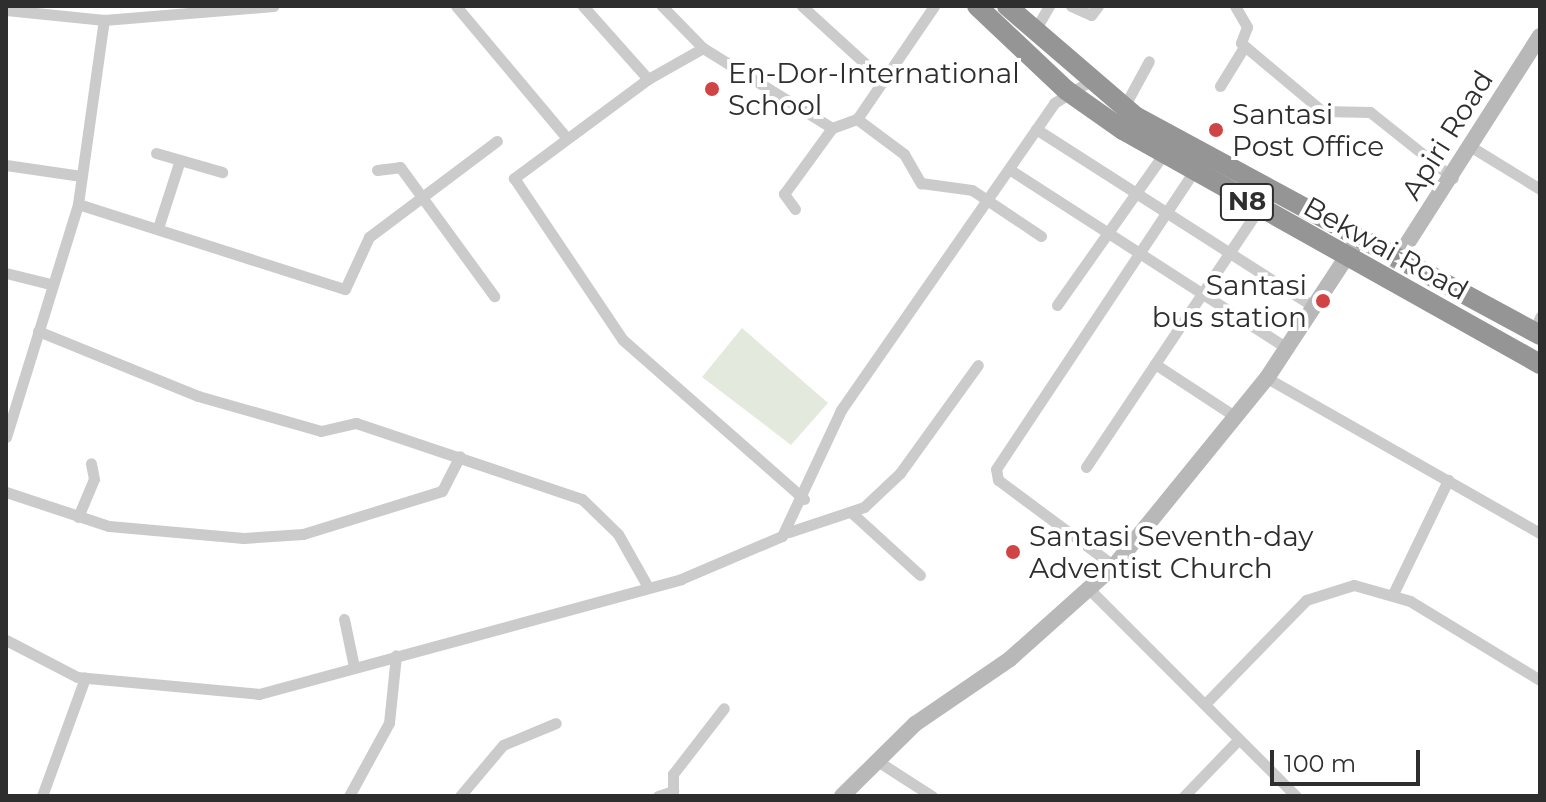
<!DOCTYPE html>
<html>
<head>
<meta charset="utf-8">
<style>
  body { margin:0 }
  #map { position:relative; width:1546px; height:802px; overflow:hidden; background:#fff; font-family:Montserrat,sans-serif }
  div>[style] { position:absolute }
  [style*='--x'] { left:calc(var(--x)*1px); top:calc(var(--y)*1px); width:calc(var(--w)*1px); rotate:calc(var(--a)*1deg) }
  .green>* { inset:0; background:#e3eadd }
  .street>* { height:11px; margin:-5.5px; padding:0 5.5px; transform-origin:5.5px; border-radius:5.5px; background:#cbcbcb }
  .secondary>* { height:16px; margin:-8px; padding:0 8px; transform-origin:8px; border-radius:8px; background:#b8b8b8 }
  .highway>* { height:20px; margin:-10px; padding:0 10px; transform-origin:10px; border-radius:10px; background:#959595 }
  .dots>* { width:22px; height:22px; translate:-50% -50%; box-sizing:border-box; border:4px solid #fff; border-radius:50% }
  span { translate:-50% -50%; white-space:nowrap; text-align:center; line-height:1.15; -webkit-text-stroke:8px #fff; paint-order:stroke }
  .shield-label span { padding:2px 6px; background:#fff; border:2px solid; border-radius:6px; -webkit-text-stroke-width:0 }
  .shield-label { font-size:26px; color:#2e2e2e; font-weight:700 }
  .poi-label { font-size:28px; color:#2e2e2e }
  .left { translate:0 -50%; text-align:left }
  .right { translate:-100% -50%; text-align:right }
  .street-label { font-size:28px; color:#2e2e2e }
  .frame { position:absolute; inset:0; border:8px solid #2e2e2e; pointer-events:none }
  .scale { position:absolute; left:1270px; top:750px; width:150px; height:36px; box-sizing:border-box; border:4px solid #2e2e2e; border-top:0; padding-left:10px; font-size:24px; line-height:28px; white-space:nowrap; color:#2e2e2e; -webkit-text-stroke:6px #fff; paint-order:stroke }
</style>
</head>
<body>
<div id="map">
  <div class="green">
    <i style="clip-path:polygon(742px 328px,828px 403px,791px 445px,702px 377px)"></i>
  </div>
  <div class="street">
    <i style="--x:456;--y:6;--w:171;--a:50"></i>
    <i style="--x:583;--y:6;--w:98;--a:48.3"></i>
    <i style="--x:662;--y:6;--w:59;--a:45.7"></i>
    <i style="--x:703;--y:48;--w:152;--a:31.8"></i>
    <i style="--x:802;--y:6;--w:110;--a:42.4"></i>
    <i style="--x:1071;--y:6;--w:22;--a:24"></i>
    <i style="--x:1091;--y:15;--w:11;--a:-52"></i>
    <i style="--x:1235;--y:6;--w:24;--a:60"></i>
    <i style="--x:1247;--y:27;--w:17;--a:111"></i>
    <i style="--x:1241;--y:43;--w:106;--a:40"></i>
    <i style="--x:1322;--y:111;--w:48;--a:1.2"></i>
    <i style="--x:1370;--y:112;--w:106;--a:38.5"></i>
    <i style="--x:6;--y:10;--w:99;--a:5.8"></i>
    <i style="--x:104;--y:20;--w:170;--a:-4.7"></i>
    <i style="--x:1034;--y:32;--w:30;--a:-60"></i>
    <i style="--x:703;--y:48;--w:63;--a:150.6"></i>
    <i style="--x:648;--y:79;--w:167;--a:143.5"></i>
    <i style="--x:514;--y:178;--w:195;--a:56.1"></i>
    <i style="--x:623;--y:340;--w:241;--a:41.3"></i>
    <i style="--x:1220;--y:86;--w:46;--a:-58.4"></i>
    <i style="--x:1124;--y:107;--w:52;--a:-61.5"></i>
    <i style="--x:857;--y:119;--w:59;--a:36.7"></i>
    <i style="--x:904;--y:154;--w:34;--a:60"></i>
    <i style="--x:921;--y:183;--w:51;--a:7.8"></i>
    <i style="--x:972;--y:190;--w:83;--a:33.7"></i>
    <i style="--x:857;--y:119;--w:137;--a:-55.7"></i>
    <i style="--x:1036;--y:129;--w:326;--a:32.6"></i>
    <i style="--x:1473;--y:148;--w:79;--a:31.5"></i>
    <i style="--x:156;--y:153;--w:69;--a:16.1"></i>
    <i style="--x:6;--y:165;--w:76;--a:8.3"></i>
    <i style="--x:1009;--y:169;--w:328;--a:32.8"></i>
    <i style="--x:377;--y:170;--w:23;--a:-7"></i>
    <i style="--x:400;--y:167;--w:160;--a:53.9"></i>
    <i style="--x:78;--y:204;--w:280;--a:17.7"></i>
    <i style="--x:345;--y:289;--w:57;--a:-65.2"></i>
    <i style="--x:369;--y:237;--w:160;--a:-36.9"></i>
    <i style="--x:795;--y:209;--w:19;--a:-126"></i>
    <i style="--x:784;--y:194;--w:82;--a:-54"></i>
    <i style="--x:832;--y:128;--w:27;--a:-20"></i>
    <i style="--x:158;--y:228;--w:71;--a:-72.1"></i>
    <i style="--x:6;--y:273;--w:45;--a:14"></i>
    <i style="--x:1057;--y:305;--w:184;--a:-54.8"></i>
    <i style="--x:38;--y:331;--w:173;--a:22.1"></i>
    <i style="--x:198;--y:396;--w:128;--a:15.9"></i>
    <i style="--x:321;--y:431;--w:36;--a:-13"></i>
    <i style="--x:356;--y:423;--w:238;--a:18.6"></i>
    <i style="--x:582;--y:499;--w:50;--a:44.2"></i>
    <i style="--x:618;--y:534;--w:61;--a:60.5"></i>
    <i style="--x:1534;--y:332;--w:16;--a:-68"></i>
    <i style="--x:1155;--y:364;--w:97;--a:33.2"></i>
    <i style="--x:1267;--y:378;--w:314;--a:29.6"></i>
    <i style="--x:6;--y:437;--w:244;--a:-72.8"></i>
    <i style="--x:78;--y:204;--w:186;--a:-82"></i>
    <i style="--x:1086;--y:467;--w:311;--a:-56.2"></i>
    <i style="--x:6;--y:492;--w:108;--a:18.3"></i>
    <i style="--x:109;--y:526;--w:135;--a:5.1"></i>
    <i style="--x:243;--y:538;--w:60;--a:-3.8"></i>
    <i style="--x:303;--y:534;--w:145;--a:-17.2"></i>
    <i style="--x:442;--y:491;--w:39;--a:-63"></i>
    <i style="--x:852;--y:513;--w:92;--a:42.4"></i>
    <i style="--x:78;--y:517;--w:41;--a:-67.2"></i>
    <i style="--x:94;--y:479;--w:16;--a:-101"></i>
    <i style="--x:789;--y:532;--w:79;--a:-18.4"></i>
    <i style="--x:864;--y:507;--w:50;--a:-43.4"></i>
    <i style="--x:900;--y:473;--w:133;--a:-54.2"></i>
    <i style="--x:1114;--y:566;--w:144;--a:-143.4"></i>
    <i style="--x:998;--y:480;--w:11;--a:-100"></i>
    <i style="--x:996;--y:469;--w:356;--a:-56.4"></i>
    <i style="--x:1091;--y:591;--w:290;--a:45"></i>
    <i style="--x:1393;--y:594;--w:127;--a:-64.2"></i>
    <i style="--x:344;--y:619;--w:49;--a:78.2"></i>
    <i style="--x:6;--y:640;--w:80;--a:27.5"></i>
    <i style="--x:77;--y:677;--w:183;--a:5.3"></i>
    <i style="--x:259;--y:694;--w:437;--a:-15.2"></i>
    <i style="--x:681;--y:579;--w:110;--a:-23.1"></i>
    <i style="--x:782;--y:536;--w:139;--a:-64.9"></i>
    <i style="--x:841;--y:410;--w:374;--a:-55.2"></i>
    <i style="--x:1054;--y:103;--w:42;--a:-31.4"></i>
    <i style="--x:1205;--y:704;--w:145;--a:-45.8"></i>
    <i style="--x:1306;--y:600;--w:50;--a:-17.4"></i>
    <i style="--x:1354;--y:585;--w:58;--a:15.9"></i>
    <i style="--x:1410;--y:601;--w:152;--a:31.3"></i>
    <i style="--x:879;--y:762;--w:63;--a:32.7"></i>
    <i style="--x:42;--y:796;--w:126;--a:-70"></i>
    <i style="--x:349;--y:796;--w:83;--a:-61.3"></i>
    <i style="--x:389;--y:723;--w:68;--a:-84.1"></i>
    <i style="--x:460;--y:796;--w:67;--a:-49.9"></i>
    <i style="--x:503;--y:745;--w:57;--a:-22.5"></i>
    <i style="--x:658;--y:796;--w:16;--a:-18"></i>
    <i style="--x:673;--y:791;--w:17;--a:-90"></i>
    <i style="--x:673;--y:774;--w:83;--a:-52.3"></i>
    <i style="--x:1184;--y:796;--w:79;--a:-46"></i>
  </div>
  <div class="secondary">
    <i style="--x:1396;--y:261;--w:267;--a:-57.4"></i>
    <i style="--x:842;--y:796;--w:103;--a:-44.6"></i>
    <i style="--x:915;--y:724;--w:115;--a:-34.4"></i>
    <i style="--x:1010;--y:659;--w:140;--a:-41.8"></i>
    <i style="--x:1114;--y:566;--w:242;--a:-50.9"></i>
    <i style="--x:1267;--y:378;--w:157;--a:-56.7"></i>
  </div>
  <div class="highway">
    <i style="--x:977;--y:6;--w:122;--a:43.3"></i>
    <i style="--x:1066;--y:90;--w:70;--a:35.1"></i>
    <i style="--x:1123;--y:130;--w:478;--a:29.3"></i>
    <i style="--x:1007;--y:6;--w:169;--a:40.7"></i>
    <i style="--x:1135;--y:116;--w:460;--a:28.4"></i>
  </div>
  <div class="dots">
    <i style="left:712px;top:89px;background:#d14445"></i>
    <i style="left:1216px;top:130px;background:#d14445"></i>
    <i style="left:1323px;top:301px;background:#d14445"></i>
    <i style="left:1013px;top:552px;background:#d14445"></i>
  </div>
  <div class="shield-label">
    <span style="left:1247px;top:202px">N8</span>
  </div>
  <div class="poi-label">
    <span class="left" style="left:728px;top:89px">En-Dor-International<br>School</span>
    <span class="left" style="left:1232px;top:130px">Santasi<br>Post Office</span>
    <span class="right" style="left:1307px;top:301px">Santasi<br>bus station</span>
    <span class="left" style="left:1029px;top:552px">Santasi Seventh-day<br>Adventist Church</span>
  </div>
  <div class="street-label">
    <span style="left:1447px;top:135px;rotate:-58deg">Apiri Road</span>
    <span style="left:1386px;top:248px;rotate:29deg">Bekwai Road</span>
  </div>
  <div class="frame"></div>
  <div class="scale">100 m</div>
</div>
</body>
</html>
